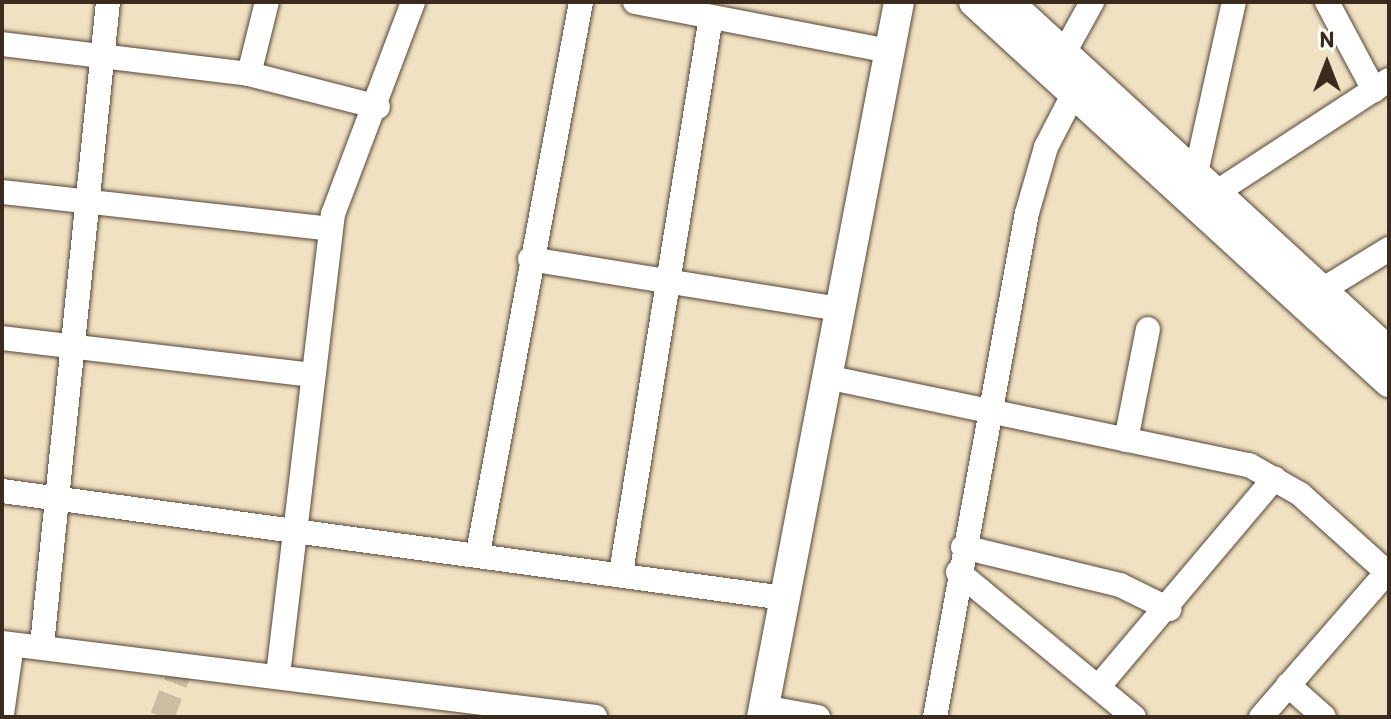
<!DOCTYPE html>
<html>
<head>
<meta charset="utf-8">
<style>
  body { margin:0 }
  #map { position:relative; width:1391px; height:719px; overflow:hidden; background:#f0e1c2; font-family:Itim,sans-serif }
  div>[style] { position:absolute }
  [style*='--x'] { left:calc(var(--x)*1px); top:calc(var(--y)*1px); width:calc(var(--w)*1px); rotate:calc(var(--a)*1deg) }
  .minor-tunnel>* { height:24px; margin-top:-12px; transform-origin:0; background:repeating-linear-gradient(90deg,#ccbca1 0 24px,transparent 0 36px) }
  .roads { filter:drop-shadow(0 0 2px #564537) drop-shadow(0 0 2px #564537) }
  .minor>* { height:24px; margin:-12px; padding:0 12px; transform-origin:12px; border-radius:12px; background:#fff }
  .tertiary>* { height:30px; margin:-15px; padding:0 15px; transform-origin:15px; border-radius:15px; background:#fff }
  span { translate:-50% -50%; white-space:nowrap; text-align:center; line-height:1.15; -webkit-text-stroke:7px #fdfcf7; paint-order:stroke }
  .frame { position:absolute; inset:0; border:4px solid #3b2a1e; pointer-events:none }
  .north { position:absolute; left:1287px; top:24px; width:80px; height:80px; -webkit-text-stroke:6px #fdfcf7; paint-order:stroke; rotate:0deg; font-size:22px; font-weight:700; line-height:32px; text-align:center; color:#3b2a1e }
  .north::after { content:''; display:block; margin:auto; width:28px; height:36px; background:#3b2a1e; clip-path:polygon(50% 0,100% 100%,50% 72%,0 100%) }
</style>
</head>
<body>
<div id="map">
  <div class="minor-tunnel">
    <i style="--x:162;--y:717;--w:58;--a:-68.7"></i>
  </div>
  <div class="roads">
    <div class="minor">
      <i style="--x:635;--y:2;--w:260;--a:10.9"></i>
      <i style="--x:1327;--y:2;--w:100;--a:61.9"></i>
      <i style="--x:2;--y:44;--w:249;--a:6.9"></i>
      <i style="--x:249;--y:74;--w:133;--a:14.3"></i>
      <i style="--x:1055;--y:69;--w:77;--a:-61.1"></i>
      <i style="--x:249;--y:74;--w:74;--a:-76"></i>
      <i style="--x:1196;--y:173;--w:175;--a:-77.5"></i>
      <i style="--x:2;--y:192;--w:330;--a:6.4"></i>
      <i style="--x:1217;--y:192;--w:205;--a:-33.1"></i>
      <i style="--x:530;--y:259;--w:313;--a:9.2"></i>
      <i style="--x:1322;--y:290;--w:79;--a:-31.5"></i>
      <i style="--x:2;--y:338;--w:311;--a:6.8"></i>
      <i style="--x:826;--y:377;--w:432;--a:11.8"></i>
      <i style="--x:1249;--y:465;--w:59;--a:29.6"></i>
      <i style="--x:1300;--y:494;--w:120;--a:42"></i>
      <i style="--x:1126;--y:440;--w:113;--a:-78.8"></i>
      <i style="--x:2;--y:491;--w:789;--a:7.79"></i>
      <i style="--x:963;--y:547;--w:162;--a:13.6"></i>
      <i style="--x:1120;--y:585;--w:55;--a:26.1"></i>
      <i style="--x:478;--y:553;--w:561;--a:-79.41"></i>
      <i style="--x:958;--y:572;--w:228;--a:39.5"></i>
      <i style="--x:621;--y:573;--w:563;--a:-80.81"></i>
      <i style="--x:2;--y:643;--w:598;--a:7.11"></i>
      <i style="--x:42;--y:645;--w:646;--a:-84.14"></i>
      <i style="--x:278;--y:675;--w:464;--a:-83.2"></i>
      <i style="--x:333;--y:214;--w:227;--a:-69.3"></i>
      <i style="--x:1288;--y:685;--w:48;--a:41.6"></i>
      <i style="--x:1099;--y:686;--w:272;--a:-49.8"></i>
      <i style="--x:763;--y:707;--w:56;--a:10.3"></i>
      <i style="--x:2;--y:714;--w:70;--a:-81.8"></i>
      <i style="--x:935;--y:717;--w:512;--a:-79.66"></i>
      <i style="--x:1027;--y:213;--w:69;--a:-73.9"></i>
      <i style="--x:1046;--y:147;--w:61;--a:-62.6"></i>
      <i style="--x:1261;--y:717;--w:195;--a:-49"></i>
    </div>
    <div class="tertiary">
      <i style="--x:974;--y:2;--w:563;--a:42.48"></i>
      <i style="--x:1008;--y:2;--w:517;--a:42.57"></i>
      <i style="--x:762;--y:717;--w:728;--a:-79.15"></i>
    </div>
  </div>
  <div class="frame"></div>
  <div class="north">N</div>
</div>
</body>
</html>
